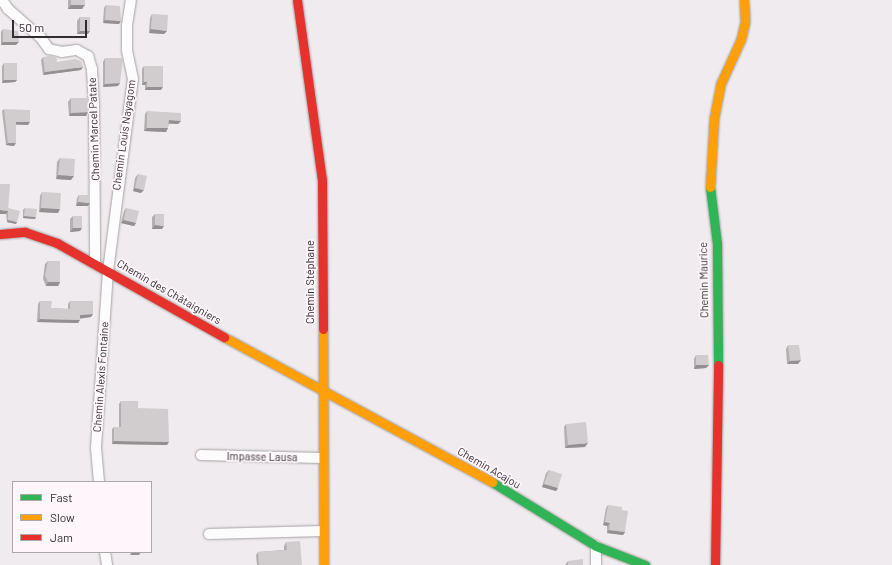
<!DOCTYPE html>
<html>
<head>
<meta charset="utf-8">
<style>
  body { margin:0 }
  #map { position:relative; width:892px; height:565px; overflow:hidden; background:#f0ebee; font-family:Barlow,sans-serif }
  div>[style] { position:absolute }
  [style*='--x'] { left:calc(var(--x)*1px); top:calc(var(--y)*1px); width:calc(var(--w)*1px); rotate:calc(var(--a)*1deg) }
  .roads { filter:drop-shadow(0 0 1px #a5a1a3) drop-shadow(0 0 1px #a5a1a3) }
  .street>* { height:10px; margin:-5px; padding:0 5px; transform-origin:5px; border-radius:5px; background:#fdfcfc }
  .fast>* { height:9px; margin:-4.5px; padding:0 4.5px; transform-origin:4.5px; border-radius:4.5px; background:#30b455 }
  .slow>* { height:9px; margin:-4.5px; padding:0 4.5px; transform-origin:4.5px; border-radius:4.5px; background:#ff9f0a }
  .jam>* { height:9px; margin:-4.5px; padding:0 4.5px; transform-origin:4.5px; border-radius:4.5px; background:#e5322d }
  .wall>* { inset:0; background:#b4b0b2 }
  .shaded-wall>* { inset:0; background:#929091 }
  .building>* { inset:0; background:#d1cdcf }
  span { translate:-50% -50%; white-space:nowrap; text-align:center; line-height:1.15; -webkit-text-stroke:3.5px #fff6fc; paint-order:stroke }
  .street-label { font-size:11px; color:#312d30 }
  .legend { position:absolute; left:12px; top:481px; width:140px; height:72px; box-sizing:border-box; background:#fff6fc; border:1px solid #ada6aa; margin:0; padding:5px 7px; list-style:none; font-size:12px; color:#312d30 }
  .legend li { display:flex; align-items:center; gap:8px; height:20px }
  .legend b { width:20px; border:1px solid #ada6aa }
  .scale { position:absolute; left:12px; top:20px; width:75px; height:18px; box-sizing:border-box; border:2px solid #312d30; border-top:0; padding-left:5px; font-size:12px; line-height:14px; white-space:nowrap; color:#312d30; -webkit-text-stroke:3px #fff6fc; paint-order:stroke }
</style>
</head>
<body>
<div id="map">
  <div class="roads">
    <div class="street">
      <i style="--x:2;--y:0;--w:11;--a:56"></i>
      <i style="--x:8;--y:9;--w:44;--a:41.3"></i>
      <i style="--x:41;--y:38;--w:14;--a:54"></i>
      <i style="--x:49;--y:49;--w:13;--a:13"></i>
      <i style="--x:62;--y:52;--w:15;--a:-8"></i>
      <i style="--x:77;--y:50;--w:13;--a:29"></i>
      <i style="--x:88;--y:56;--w:14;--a:73"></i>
      <i style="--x:92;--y:69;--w:34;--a:87"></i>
      <i style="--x:94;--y:103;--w:161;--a:89.6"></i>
      <i style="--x:201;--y:455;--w:121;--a:1.4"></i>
      <i style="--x:99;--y:482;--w:35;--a:-95"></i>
      <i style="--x:96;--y:447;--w:176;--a:-86.1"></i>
      <i style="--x:108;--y:271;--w:194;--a:-82.6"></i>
      <i style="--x:133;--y:79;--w:30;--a:-102"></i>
      <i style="--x:127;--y:50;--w:25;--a:-90"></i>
      <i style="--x:127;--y:25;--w:25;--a:-81"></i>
      <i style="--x:209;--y:534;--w:114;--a:-1.5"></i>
      <i style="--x:105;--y:552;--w:13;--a:81"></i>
      <i style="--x:596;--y:565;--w:19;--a:-90"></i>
    </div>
    <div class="fast">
      <i style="--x:710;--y:187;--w:57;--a:83"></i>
      <i style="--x:717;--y:244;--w:121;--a:89.5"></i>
      <i style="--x:492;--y:482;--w:122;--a:31.6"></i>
      <i style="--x:596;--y:546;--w:53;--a:21.2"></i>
    </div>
    <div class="slow">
      <i style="--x:710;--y:187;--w:69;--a:-86.7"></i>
      <i style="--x:714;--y:118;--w:36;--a:-79"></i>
      <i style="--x:721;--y:83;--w:48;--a:-65.6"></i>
      <i style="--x:741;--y:39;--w:18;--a:-77"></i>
      <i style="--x:745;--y:21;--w:21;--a:-93"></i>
      <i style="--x:323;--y:329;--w:236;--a:89.8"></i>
      <i style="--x:224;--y:337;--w:305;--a:28.4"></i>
    </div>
    <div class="jam">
      <i style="--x:297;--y:0;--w:182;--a:82.1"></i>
      <i style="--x:322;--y:180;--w:149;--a:89.6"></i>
      <i style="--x:0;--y:234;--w:25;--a:-5"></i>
      <i style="--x:25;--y:232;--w:34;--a:19"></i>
      <i style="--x:57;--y:243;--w:192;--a:29.4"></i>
      <i style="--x:715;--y:565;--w:200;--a:-89.1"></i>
    </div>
  </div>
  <div class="wall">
    <i style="clip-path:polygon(68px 0,85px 0,82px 9px,68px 9px)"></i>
    <i style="clip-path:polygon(106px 5px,119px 24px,103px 23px,104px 8px)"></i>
    <i style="clip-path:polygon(152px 14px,167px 31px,164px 34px,149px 33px,150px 18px)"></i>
    <i style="clip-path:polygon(80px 17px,88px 34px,77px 34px,77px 21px)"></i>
    <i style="clip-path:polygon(3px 29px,16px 45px,1px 45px,1px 32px)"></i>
    <i style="clip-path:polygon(43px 57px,57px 62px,81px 70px,43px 75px,41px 60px)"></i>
    <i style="clip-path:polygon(105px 58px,118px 86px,103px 87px,103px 62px)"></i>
    <i style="clip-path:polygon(4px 63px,17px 80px,15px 82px,2px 83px,2px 66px)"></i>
    <i style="clip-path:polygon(144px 66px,161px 90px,145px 90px,145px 85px,142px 85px,142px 69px)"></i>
    <i style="clip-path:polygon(71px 98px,86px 116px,69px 116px,68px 102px)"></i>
    <i style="clip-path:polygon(4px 109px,28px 125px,16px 125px,14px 146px,6px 145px,2px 111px)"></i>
    <i style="clip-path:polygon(147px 111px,181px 121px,178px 124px,169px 124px,166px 132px,144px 131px,145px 114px)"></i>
    <i style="clip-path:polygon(60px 158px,71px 180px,56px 179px,57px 162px)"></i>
    <i style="clip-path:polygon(138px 174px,141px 193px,133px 191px,135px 178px)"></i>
    <i style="clip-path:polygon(0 184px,8px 208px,16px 224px,7px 222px,6px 213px,6px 214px,0 214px)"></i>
    <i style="clip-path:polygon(42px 192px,58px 213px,39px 212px,40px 196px)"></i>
    <i style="clip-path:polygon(79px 195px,88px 206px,76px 206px,77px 198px)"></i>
    <i style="clip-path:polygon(25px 208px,35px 219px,23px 218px,23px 210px)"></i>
    <i style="clip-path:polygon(126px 208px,136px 223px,134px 226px,121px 223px,124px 211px)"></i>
    <i style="clip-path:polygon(155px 214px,162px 229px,152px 229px,152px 217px)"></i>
    <i style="clip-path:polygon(73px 216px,82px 228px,80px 231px,70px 232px,70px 219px)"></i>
    <i style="clip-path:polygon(48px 261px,60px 282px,58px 286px,46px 286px,43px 279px,45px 264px)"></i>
    <i style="clip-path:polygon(40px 301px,51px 308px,68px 309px,68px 304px,70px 301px,93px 314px,91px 317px,80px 318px,78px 323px,37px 322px,38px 304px)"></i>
    <i style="clip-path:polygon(788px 345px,798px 364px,787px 364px,786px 349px)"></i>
    <i style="clip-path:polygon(696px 355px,709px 365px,706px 368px,694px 369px,694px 359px)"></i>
    <i style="clip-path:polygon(121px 401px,138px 408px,167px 445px,112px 444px,112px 429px,114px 427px,119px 427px,119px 404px)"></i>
    <i style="clip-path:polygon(566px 424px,585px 447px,565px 448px,564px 427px)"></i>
    <i style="clip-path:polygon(549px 470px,558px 488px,556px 491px,542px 487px,546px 473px)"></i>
    <i style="clip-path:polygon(608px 505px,622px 510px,625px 532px,623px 535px,607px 533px,607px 526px,603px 525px,606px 508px)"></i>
    <i style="clip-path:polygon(286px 542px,302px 565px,257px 565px,256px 555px,258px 552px,284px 550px,284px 546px)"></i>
    <i style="clip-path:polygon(568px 561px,583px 565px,565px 565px)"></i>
  </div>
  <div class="shaded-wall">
    <i style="clip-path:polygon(71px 5px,85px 5px,82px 9px,68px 9px)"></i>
    <i style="clip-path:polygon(105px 20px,121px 21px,119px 24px,103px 23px)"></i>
    <i style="clip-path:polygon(151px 29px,167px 31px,164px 34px,149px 33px)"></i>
    <i style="clip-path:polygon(80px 31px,90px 31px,88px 34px,77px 34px)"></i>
    <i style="clip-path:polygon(3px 42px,19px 42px,16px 45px,1px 45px)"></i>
    <i style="clip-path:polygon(83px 67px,81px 70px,43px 75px,45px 72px)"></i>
    <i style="clip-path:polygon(4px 80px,17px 80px,15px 82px,2px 83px)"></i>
    <i style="clip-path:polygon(144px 82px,147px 82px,145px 85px,142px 85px)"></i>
    <i style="clip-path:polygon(120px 83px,118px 86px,103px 87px,105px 84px)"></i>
    <i style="clip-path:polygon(147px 87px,163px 87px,161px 90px,145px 90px)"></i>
    <i style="clip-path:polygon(88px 112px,86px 116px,69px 116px,71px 113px)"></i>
    <i style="clip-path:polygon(169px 120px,181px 121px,178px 124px,166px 123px)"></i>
    <i style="clip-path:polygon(16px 122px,30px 122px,28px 125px,14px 124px)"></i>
    <i style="clip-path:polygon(147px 128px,168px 128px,166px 132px,144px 131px)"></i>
    <i style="clip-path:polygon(8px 143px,16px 143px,14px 146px,6px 145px)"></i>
    <i style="clip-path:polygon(58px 175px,74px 176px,71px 180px,56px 179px)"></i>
    <i style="clip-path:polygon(135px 188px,144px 190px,141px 193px,133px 191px)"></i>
    <i style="clip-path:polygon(78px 202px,90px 203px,88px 206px,76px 206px)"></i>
    <i style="clip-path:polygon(41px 208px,60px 209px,58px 213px,39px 212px)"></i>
    <i style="clip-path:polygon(0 210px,8px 211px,6px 214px,0 214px)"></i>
    <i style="clip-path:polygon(24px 216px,36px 217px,35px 219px,23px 218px)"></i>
    <i style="clip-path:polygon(8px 220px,17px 222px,16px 224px,7px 222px)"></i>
    <i style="clip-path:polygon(124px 220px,136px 223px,134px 226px,121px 223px)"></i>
    <i style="clip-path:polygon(155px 225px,164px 226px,162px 229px,152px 229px)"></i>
    <i style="clip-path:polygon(73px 228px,82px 228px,80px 231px,70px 232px)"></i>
    <i style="clip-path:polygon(48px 282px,60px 282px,58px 286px,46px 286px)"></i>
    <i style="clip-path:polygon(93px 314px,91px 317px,78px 319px,80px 315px)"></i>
    <i style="clip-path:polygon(40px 319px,80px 320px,78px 323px,37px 322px)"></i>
    <i style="clip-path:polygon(801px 360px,798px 364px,787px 364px,790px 361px)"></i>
    <i style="clip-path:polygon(696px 365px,709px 365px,706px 368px,694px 369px)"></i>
    <i style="clip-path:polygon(114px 441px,169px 442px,167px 445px,112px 444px)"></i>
    <i style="clip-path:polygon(588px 443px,585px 447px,565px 448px,568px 445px)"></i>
    <i style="clip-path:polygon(544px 484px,558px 488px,556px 491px,542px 487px)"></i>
    <i style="clip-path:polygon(605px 522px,610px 523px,607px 526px,603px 525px)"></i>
    <i style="clip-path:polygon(609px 530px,625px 532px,623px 535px,607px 533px)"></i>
    <i style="clip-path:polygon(132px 552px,141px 552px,139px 555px,130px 555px)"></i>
  </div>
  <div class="building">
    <i style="clip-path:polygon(71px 0,85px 0,85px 5px,71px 5px)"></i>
    <i style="clip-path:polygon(106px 5px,120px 6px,121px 21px,105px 20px)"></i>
    <i style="clip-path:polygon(152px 14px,168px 15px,167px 31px,151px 29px)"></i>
    <i style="clip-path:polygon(80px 17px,90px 17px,90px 31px,80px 31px)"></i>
    <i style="clip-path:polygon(3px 29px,18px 31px,19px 42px,3px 42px)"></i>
    <i style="clip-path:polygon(56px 55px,57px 62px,75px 59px,81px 61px,83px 67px,45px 72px,43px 57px)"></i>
    <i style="clip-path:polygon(105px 58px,123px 58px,120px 83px,105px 84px)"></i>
    <i style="clip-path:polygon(4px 63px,17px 63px,17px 80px,4px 80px)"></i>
    <i style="clip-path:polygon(144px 66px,163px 66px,163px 87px,147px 87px,147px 82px,144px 82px)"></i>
    <i style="clip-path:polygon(71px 98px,88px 98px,88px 112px,71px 113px)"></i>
    <i style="clip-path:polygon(4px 109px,30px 110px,30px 122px,16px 122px,16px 143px,8px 143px)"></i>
    <i style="clip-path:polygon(147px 111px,181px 113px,181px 121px,169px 120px,168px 128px,147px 128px)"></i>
    <i style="clip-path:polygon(60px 158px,75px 159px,74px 176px,58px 175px)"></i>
    <i style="clip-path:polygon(138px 174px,147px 176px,144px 190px,135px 188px)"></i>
    <i style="clip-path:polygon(0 184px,10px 184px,8px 211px,0 210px)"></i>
    <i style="clip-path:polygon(42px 192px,61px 193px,60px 209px,41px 208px)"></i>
    <i style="clip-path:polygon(79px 195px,90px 195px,90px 203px,78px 202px)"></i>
    <i style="clip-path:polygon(8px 208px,20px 211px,17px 222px,8px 220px)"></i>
    <i style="clip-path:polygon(25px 208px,37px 209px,36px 217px,24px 216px)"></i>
    <i style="clip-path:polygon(126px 208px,139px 211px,136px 223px,124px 220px)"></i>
    <i style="clip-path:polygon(155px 214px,164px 214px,164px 226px,155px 225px)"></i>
    <i style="clip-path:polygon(73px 216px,82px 216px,82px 228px,73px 228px)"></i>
    <i style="clip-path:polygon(48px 261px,60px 261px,60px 282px,48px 282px,45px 275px)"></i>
    <i style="clip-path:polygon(40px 301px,52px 301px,51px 308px,70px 309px,70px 301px,93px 301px,93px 314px,80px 315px,80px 320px,40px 319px)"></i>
    <i style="clip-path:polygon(788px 345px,799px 345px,801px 360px,790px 361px)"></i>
    <i style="clip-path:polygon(696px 355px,708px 355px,709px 365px,696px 365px)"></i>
    <i style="clip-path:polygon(121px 401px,138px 401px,138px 408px,168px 409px,169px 442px,114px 441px,114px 427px,121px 427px)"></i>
    <i style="clip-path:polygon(586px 422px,588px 443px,568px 445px,566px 424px)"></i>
    <i style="clip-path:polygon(549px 470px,562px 474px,558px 488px,544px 484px)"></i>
    <i style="clip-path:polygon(608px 505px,622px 507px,622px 510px,628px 511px,625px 532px,609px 530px,610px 523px,605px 522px)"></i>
    <i style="clip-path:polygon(300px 541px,302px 565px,259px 565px,258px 552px,287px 550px,286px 542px)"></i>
    <i style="clip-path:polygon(583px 559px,583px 565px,568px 565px,568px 561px)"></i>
  </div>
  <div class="street-label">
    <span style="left:94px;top:129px;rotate:-92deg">Chemin Marcel Patate</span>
    <span style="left:124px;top:135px;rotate:-82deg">Chemin Louis Nayagom</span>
    <span style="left:704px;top:280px;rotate:-91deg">Chemin Maurice</span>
    <span style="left:310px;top:282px;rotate:-90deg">Chemin Stéphane</span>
    <span style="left:169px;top:292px;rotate:30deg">Chemin des Châtaigniers</span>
    <span style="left:101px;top:377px;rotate:-86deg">Chemin Alexis Fontaine</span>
    <span style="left:262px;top:457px;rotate:1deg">Impasse Lausa</span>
    <span style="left:489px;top:468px;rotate:30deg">Chemin Acajou</span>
  </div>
  <ul class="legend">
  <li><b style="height:5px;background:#30b455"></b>Fast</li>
  <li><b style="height:5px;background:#ff9f0a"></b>Slow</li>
  <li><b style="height:5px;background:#e5322d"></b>Jam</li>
  </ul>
  <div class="scale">50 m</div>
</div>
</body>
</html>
